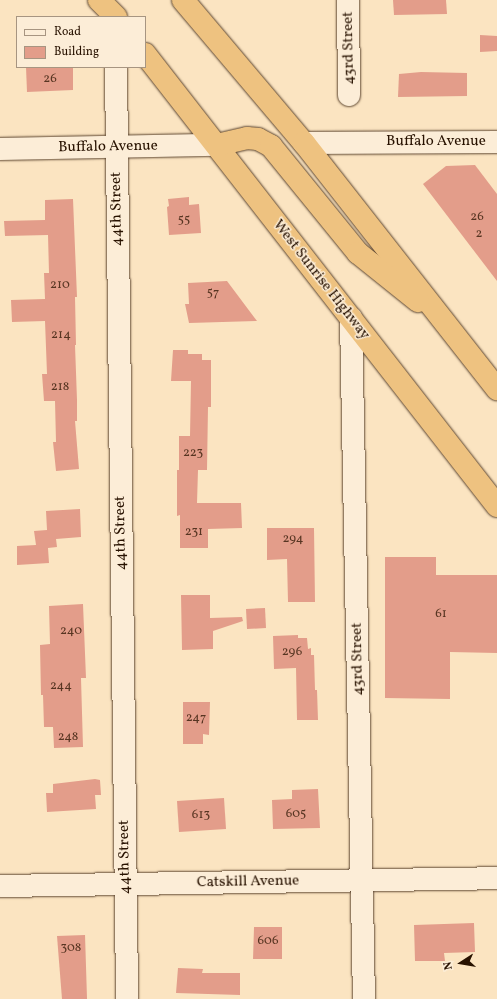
<!DOCTYPE html>
<html>
<head>
<meta charset="utf-8">
<style>
  body { margin:0 }
  #map { position:relative; width:497px; height:999px; overflow:hidden; background:#fbe4c1; font-family:Vollkorn,serif }
  div>[style] { position:absolute }
  [style*='--x'] { left:calc(var(--x)*1px); top:calc(var(--y)*1px); width:calc(var(--w)*1px); rotate:calc(var(--a)*1deg) }
  .building>* { inset:0; background:#e39d8a }
  .roads { filter:drop-shadow(0 0 1px #5d4630) drop-shadow(0 0 1px #5d4630) }
  .minor>* { height:22px; margin:-11px; padding:0 11px; transform-origin:11px; border-radius:11px; background:#fcedd7 }
  .highway>* { height:22px; margin:-11px; padding:0 11px; transform-origin:11px; border-radius:11px; background:#eec280 }
  span { translate:-50% -50%; white-space:nowrap; text-align:center; line-height:1.15; -webkit-text-stroke:3px #fcedd7; paint-order:stroke }
  .number-label { font-size:13px; color:#573522 }
  .number-label span { -webkit-text-stroke-width:0 }
  .street-label { font-size:15px; color:#281200 }
  .legend { position:absolute; left:16px; top:16px; width:130px; height:52px; box-sizing:border-box; background:#fcedd7; border:1px solid #a79581; margin:0; padding:5px 7px; list-style:none; font-size:12px; color:#281200 }
  .legend li { display:flex; align-items:center; gap:8px; height:20px }
  .legend b { width:20px; border:1px solid #a79581 }
  .north { position:absolute; left:441px; top:943px; width:40px; height:40px; -webkit-text-stroke:3px #fcedd7; paint-order:stroke; rotate:258deg; font-size:11px; font-weight:700; line-height:16px; text-align:center; color:#281200 }
  .north::after { content:''; display:block; margin:auto; width:14px; height:18px; background:#281200; clip-path:polygon(50% 0,100% 100%,50% 72%,0 100%) }
</style>
</head>
<body>
<div id="map">
  <div class="building">
    <i style="clip-path:polygon(393px 0,446px 0,447px 14px,394px 15px)"></i>
    <i style="clip-path:polygon(480px 35px,497px 36px,497px 51px,480px 52px)"></i>
    <i style="clip-path:polygon(26px 67px,73px 67px,73px 90px,27px 92px)"></i>
    <i style="clip-path:polygon(421px 72px,467px 73px,467px 96px,398px 97px,399px 74px)"></i>
    <i style="clip-path:polygon(475px 165px,497px 194px,497px 281px,423px 184px,446px 166px)"></i>
    <i style="clip-path:polygon(189px 197px,189px 205px,199px 204px,201px 233px,169px 235px,167px 207px,169px 206px,168px 199px)"></i>
    <i style="clip-path:polygon(73px 199px,77px 297px,75px 297px,76px 345px,75px 345px,77px 400px,77px 421px,75px 421px,79px 469px,56px 471px,53px 442px,56px 442px,55px 401px,44px 401px,42px 374px,47px 374px,45px 321px,12px 322px,11px 300px,45px 299px,44px 273px,49px 273px,48px 235px,5px 236px,4px 221px,45px 220px,45px 200px)"></i>
    <i style="clip-path:polygon(227px 281px,257px 321px,189px 323px,185px 304px,189px 304px,188px 283px)"></i>
    <i style="clip-path:polygon(173px 350px,188px 350px,188px 354px,202px 354px,202px 360px,211px 360px,211px 407px,208px 407px,207px 470px,198px 470px,197px 503px,241px 503px,242px 528px,208px 529px,208px 548px,180px 548px,180px 515px,177px 516px,177px 470px,179px 470px,179px 436px,190px 436px,191px 381px,171px 381px)"></i>
    <i style="clip-path:polygon(80px 509px,81px 537px,56px 539px,57px 547px,48px 548px,49px 563px,17px 565px,17px 546px,36px 545px,34px 531px,47px 530px,46px 511px)"></i>
    <i style="clip-path:polygon(267px 528px,314px 528px,315px 602px,288px 602px,287px 559px,267px 560px)"></i>
    <i style="clip-path:polygon(385px 557px,436px 557px,436px 575px,497px 575px,497px 653px,450px 652px,450px 699px,385px 698px)"></i>
    <i style="clip-path:polygon(181px 595px,210px 595px,210px 618px,242px 617px,243px 621px,213px 631px,213px 649px,182px 650px)"></i>
    <i style="clip-path:polygon(83px 604px,86px 678px,81px 678px,83px 747px,54px 748px,53px 727px,44px 727px,43px 695px,41px 695px,40px 645px,50px 644px,49px 606px)"></i>
    <i style="clip-path:polygon(265px 608px,266px 628px,247px 629px,246px 609px)"></i>
    <i style="clip-path:polygon(298px 635px,298px 638px,307px 638px,308px 649px,311px 648px,311px 655px,314px 655px,315px 690px,317px 690px,318px 720px,297px 720px,296px 668px,274px 669px,273px 636px)"></i>
    <i style="clip-path:polygon(183px 702px,210px 702px,209px 735px,203px 734px,203px 744px,183px 744px)"></i>
    <i style="clip-path:polygon(95px 779px,100px 780px,101px 795px,95px 795px,96px 809px,47px 812px,46px 793px,53px 793px,53px 784px)"></i>
    <i style="clip-path:polygon(318px 789px,320px 828px,273px 829px,272px 800px,292px 799px,292px 790px)"></i>
    <i style="clip-path:polygon(224px 798px,226px 829px,179px 832px,177px 801px)"></i>
    <i style="clip-path:polygon(474px 923px,475px 952px,444px 953px,445px 961px,415px 961px,414px 925px)"></i>
    <i style="clip-path:polygon(254px 927px,282px 927px,282px 959px,253px 959px)"></i>
    <i style="clip-path:polygon(85px 935px,87px 999px,62px 999px,57px 936px)"></i>
    <i style="clip-path:polygon(178px 968px,203px 969px,202px 973px,240px 973px,240px 995px,176px 993px)"></i>
  </div>
  <div class="roads">
    <div class="minor">
      <i style="--x:348;--y:0;--w:95;--a:89.4"></i>
      <i style="--x:116;--y:67;--w:932;--a:89.32"></i>
      <i style="--x:304;--y:143;--w:193;--a:-0.3"></i>
      <i style="--x:0;--y:149;--w:217;--a:-1.1"></i>
      <i style="--x:351;--y:318;--w:681;--a:88.91"></i>
      <i style="--x:0;--y:886;--w:497;--a:-0.9"></i>
    </div>
    <div class="highway">
      <i style="--x:99;--y:0;--w:24;--a:45"></i>
      <i style="--x:183;--y:0;--w:187;--a:49.8"></i>
      <i style="--x:304;--y:143;--w:313;--a:51.9"></i>
      <i style="--x:145;--y:54;--w:573;--a:52.09"></i>
      <i style="--x:217;--y:145;--w:31;--a:-13"></i>
      <i style="--x:247;--y:138;--w:11;--a:5"></i>
      <i style="--x:258;--y:139;--w:15;--a:28"></i>
      <i style="--x:271;--y:146;--w:138;--a:50.9"></i>
      <i style="--x:358;--y:253;--w:77;--a:38.7"></i>
    </div>
  </div>
  <div class="number-label">
    <span style="left:50px;top:79px">26</span>
    <span style="left:477px;top:217px">26</span>
    <span style="left:184px;top:220px">55</span>
    <span style="left:479px;top:234px">2</span>
    <span style="left:60px;top:285px">210</span>
    <span style="left:213px;top:293px">57</span>
    <span style="left:61px;top:335px">214</span>
    <span style="left:60px;top:387px">218</span>
    <span style="left:193px;top:453px">223</span>
    <span style="left:194px;top:532px">231</span>
    <span style="left:293px;top:539px">294</span>
    <span style="left:441px;top:614px">61</span>
    <span style="left:71px;top:631px">240</span>
    <span style="left:292px;top:652px">296</span>
    <span style="left:61px;top:686px">244</span>
    <span style="left:196px;top:718px">247</span>
    <span style="left:68px;top:737px">248</span>
    <span style="left:296px;top:814px">605</span>
    <span style="left:201px;top:815px">613</span>
    <span style="left:268px;top:941px">606</span>
    <span style="left:71px;top:948px">308</span>
  </div>
  <div class="street-label">
    <span style="left:349px;top:48px;rotate:-91deg">43rd Street</span>
    <span style="left:436px;top:142px">Buffalo Avenue</span>
    <span style="left:108px;top:147px;rotate:-1deg">Buffalo Avenue</span>
    <span style="left:117px;top:209px;rotate:-91deg">44th Street</span>
    <span style="left:321px;top:280px;rotate:52deg">West Sunrise Highway</span>
    <span style="left:121px;top:533px;rotate:-91deg">44th Street</span>
    <span style="left:358px;top:659px;rotate:-91deg">43rd Street</span>
    <span style="left:125px;top:857px;rotate:-91deg">44th Street</span>
    <span style="left:248px;top:882px;rotate:-1deg">Catskill Avenue</span>
  </div>
  <ul class="legend">
  <li><b style="height:5px;background:#fcedd7"></b>Road</li>
  <li><b style="height:11px;background:#e39d8a"></b>Building</li>
  </ul>
  <div class="north">N</div>
</div>
</body>
</html>
